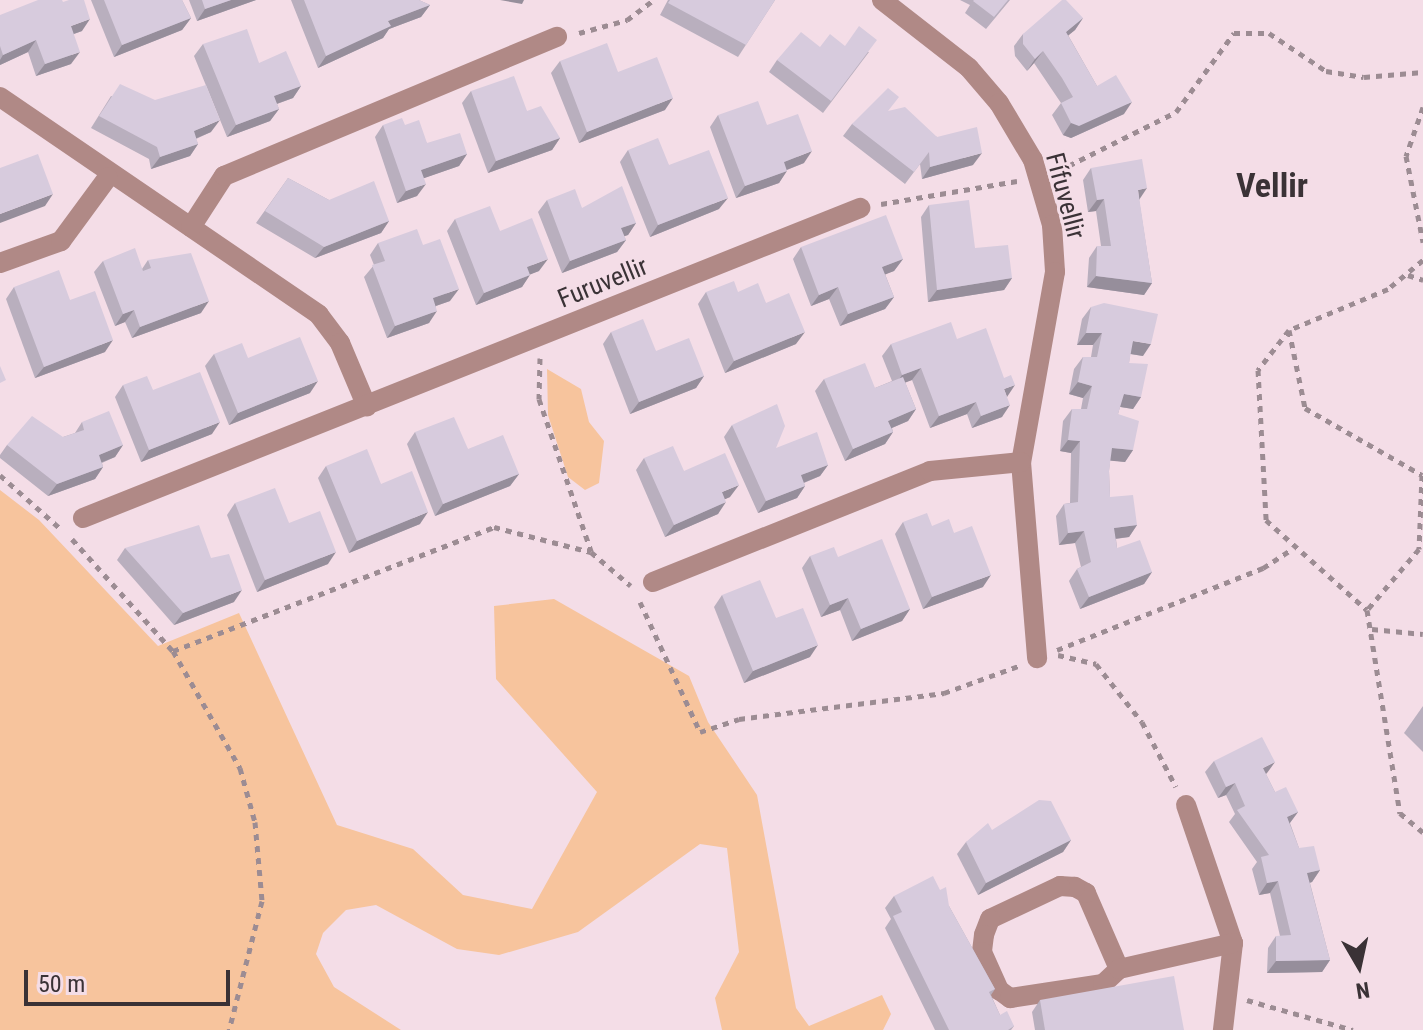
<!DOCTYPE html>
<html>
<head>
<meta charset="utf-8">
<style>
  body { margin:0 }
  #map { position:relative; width:1423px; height:1030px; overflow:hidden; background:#f4dde7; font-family:"Roboto Condensed",sans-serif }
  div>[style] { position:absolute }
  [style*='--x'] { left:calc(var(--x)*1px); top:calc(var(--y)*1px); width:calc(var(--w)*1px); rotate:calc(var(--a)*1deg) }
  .green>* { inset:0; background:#f7c49d }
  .path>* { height:5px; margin-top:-2.5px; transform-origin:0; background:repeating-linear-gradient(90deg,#9c8c93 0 6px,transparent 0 12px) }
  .minor>* { height:20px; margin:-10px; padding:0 10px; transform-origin:10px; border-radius:10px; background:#b08986 }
  .wall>* { inset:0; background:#b9afbe }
  .shaded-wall>* { inset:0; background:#968e9b }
  .building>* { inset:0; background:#d7cbdd }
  span { translate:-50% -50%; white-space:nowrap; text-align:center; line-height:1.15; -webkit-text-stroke:6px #f4dde7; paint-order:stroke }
  .street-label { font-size:26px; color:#3a3236 }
  .district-label { font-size:34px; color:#3a3236; font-weight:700 }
  .north { position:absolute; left:1319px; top:926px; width:80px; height:80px; -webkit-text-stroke:6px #f4dde7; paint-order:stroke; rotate:171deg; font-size:22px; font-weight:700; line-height:32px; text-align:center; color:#3a3236 }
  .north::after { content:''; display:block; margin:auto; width:28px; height:36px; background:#3a3236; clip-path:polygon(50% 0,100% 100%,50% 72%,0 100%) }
  .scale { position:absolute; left:24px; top:970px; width:206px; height:36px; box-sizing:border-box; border:4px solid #3a3236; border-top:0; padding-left:10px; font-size:24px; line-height:28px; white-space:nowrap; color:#3a3236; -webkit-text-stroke:6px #f4dde7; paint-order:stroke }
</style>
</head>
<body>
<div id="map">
  <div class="green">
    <i style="clip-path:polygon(547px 369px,581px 389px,589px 422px,604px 441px,599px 483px,585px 490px,568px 477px,548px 415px)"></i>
    <i style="clip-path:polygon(0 490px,39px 520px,158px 646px,239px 613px,337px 825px,413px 849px,463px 895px,532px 909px,597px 792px,496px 679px,494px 606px,554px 599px,689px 676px,708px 722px,757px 795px,796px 1008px,809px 1026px,882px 995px,891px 1014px,883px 1030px,722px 1030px,715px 998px,739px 952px,727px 848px,700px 844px,578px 932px,499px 955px,457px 949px,376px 905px,346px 910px,323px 933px,316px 954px,334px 987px,401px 1030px,0 1030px)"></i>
  </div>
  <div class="path">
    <i style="--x:579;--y:33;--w:50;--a:-15.2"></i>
    <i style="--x:627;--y:20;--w:34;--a:-37"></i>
    <i style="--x:1423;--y:107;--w:52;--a:109.1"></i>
    <i style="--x:1406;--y:156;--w:88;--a:78.8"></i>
    <i style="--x:1058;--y:171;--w:132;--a:-26.6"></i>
    <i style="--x:1176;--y:112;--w:98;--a:-53.7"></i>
    <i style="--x:1234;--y:33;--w:35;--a:0"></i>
    <i style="--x:1269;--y:33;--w:69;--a:33.7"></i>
    <i style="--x:1326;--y:71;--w:38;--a:9"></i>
    <i style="--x:1364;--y:77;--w:59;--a:-4.8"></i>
    <i style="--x:881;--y:204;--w:138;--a:-9.6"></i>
    <i style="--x:1423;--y:260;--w:45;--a:140.4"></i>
    <i style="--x:1388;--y:289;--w:107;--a:157.5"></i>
    <i style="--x:1289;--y:330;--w:51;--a:127.8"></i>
    <i style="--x:1258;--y:370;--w:150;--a:86.9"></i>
    <i style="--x:1266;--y:520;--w:135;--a:41.7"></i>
    <i style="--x:1367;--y:610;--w:206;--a:80.8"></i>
    <i style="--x:1400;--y:813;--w:30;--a:40"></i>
    <i style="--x:1408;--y:275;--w:16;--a:18"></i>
    <i style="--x:1289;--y:330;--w:80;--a:78.4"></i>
    <i style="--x:1305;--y:408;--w:135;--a:29.8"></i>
    <i style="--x:1422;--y:475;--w:74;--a:92.3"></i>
    <i style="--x:1419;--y:549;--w:80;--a:130.4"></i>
    <i style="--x:540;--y:358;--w:41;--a:91.4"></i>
    <i style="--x:539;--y:399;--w:161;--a:71.1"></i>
    <i style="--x:0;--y:475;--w:83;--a:41.6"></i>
    <i style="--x:72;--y:539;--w:151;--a:48"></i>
    <i style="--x:173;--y:651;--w:135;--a:60.2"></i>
    <i style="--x:240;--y:768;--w:56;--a:74.5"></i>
    <i style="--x:255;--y:822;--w:79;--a:84.9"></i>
    <i style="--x:262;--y:901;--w:133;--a:104.3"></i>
    <i style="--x:640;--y:602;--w:143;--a:65.2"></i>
    <i style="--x:700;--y:732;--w:41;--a:-18.4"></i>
    <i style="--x:739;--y:719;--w:207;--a:-7.2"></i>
    <i style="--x:944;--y:693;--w:79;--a:-20"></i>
    <i style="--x:1372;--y:629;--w:51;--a:5.6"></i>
    <i style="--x:1057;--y:650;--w:222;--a:-21.7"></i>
    <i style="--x:1263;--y:568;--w:35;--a:-33"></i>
    <i style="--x:173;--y:651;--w:344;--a:-21.1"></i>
    <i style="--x:494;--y:527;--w:100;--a:14.5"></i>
    <i style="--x:591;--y:552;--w:52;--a:40.4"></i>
    <i style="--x:1058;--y:655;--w:39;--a:13"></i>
    <i style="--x:1096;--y:664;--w:74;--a:51.6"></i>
    <i style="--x:1142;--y:722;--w:73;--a:62.4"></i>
    <i style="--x:1247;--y:1000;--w:110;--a:15.8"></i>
  </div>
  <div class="minor">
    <i style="--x:882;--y:0;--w:110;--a:38"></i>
    <i style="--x:969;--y:68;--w:46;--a:49.4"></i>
    <i style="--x:999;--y:103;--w:66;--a:59.2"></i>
    <i style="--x:1033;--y:160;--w:68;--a:73.7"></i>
    <i style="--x:1052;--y:225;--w:47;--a:86.3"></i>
    <i style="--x:1055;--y:272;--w:193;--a:100.1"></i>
    <i style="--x:1021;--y:462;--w:197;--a:85.3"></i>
    <i style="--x:0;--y:97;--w:386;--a:34.3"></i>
    <i style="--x:319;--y:315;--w:35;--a:53"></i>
    <i style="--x:340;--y:343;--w:69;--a:67.1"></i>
    <i style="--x:191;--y:227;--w:61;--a:-57.1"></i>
    <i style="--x:224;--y:176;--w:361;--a:-22.7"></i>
    <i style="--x:0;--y:263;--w:65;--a:-19.8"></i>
    <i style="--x:61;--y:241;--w:79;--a:-53.7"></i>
    <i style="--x:83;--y:518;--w:837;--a:-21.75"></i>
    <i style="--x:653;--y:582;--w:298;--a:-21.8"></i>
    <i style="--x:930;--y:471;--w:91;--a:-5.6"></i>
    <i style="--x:1186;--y:805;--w:146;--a:71.2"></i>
    <i style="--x:1233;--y:943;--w:88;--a:96.6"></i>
    <i style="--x:1119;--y:969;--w:83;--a:-113.5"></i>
    <i style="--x:1086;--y:893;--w:13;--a:-151"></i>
    <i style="--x:1075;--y:887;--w:15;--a:-176"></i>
    <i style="--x:1060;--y:886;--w:77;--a:154.8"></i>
    <i style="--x:990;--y:919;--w:17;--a:111"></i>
    <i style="--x:984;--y:935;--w:17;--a:97"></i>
    <i style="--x:982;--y:952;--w:42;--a:65.9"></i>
    <i style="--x:999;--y:990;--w:14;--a:36"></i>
    <i style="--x:1010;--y:998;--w:94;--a:-8.6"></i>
    <i style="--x:1103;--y:984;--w:22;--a:-43"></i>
    <i style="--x:1119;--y:969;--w:117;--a:-12.8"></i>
  </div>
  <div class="wall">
    <i style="clip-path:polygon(91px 0,182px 0,191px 18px,182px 30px,114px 57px)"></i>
    <i style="clip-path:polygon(189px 0,256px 0,197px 21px)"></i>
    <i style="clip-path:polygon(291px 0,419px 0,430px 5px,421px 17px,389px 29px,383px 38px,318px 68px)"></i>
    <i style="clip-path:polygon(668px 0,775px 0,738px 57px,660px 15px)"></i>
    <i style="clip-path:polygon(960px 0,1010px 0,986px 29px,965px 13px,970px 5px)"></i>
    <i style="clip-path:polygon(0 15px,82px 31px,74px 34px,71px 64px,36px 76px,28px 52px,0 65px)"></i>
    <i style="clip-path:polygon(1083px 18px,1075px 30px,1068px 35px,1097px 86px,1124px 114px,1071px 138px,1063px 135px,1052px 115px,1061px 103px,1034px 63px,1027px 71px,1015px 56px,1014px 46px,1023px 34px)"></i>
    <i style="clip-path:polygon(203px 44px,259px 63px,301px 86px,293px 98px,277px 104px,279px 109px,270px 121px,227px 137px,194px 56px)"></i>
    <i style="clip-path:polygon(820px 47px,869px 52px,823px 113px,769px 72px,777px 60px)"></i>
    <i style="clip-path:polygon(560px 61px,618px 72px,665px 110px,579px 143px,551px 73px)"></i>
    <i style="clip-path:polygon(471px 91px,527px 111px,560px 138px,552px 150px,488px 173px,462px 103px)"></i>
    <i style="clip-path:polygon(111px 96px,211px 132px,196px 139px,198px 144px,190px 156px,151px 169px,149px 159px,91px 128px)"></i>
    <i style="clip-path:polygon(888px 111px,937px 137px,973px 165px,922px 179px,920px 164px,905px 184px,843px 136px,852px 124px)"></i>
    <i style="clip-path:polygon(718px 115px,767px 125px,804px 163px,787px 170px,779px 183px,736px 198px,710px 127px)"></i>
    <i style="clip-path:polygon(383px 125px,405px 125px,427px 143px,467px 154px,459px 166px,424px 178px,417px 196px,397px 203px,375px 137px)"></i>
    <i style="clip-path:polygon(628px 150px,669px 165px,719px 209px,650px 237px,620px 162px)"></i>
    <i style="clip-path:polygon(1091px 168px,1139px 200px,1152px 283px,1144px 295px,1087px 287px,1089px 258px,1097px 246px,1101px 246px,1096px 211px,1088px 212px,1083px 180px)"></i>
    <i style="clip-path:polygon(288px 178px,329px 200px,389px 221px,381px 233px,315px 258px,256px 223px)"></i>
    <i style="clip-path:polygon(547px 200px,582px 208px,636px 223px,628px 235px,624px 236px,626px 240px,617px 252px,562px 273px,538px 212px)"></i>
    <i style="clip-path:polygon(929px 205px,975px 248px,1012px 278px,1004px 290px,928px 302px,921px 217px)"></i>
    <i style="clip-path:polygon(455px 219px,500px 231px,539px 271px,530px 274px,522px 287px,476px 305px,447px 231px)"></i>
    <i style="clip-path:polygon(378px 243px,423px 245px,450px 301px,436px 306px,429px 323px,387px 338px,364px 277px,374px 265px,370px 255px)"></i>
    <i style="clip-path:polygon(801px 247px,903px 259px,894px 271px,885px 274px,894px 297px,885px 309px,840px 326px,829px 299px,811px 306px,793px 259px)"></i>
    <i style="clip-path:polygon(148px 260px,201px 313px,132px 338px,125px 322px,115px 326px,94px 272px,103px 261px,142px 269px)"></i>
    <i style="clip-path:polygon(14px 287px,70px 300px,105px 352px,35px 378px,6px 299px)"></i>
    <i style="clip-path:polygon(706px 292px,738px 292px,766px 303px,796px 344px,725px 373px,698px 304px)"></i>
    <i style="clip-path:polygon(1091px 307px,1143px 356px,1130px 354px,1129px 363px,1141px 397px,1133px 409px,1120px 407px,1118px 414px,1133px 450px,1125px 462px,1110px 460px,1109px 471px,1110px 497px,1137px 525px,1129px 537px,1116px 539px,1117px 548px,1152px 572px,1144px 584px,1080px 609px,1069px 581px,1077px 569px,1081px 567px,1075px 543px,1059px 545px,1056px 516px,1064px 504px,1070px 503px,1071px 453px,1060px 451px,1063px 421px,1072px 409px,1081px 409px,1083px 398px,1069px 394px,1074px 369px,1083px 357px,1091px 357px,1093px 345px,1077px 345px,1082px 319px)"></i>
    <i style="clip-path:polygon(611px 332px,656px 351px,704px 376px,696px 388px,630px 414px,603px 344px)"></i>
    <i style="clip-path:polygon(957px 339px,1007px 397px,1002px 417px,972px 428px,967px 414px,930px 428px,912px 380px,905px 382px,916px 409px,908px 421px,892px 428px,893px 432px,885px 444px,845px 461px,815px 391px,824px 379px,875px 388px,892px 381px,882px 356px,891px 344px)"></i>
    <i style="clip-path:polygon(214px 354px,248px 358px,310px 393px,229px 425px,205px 366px)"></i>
    <i style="clip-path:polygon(123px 385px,153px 390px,212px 434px,141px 462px,115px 397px)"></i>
    <i style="clip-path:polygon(82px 422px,123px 445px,115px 457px,102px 463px,103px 467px,95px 479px,48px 496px,0 458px,0 455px,7px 445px,63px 437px,75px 433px)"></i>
    <i style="clip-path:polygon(732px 425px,776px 448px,828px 465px,820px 476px,804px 483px,805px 486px,797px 498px,758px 513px,724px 437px)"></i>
    <i style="clip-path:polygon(415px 432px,468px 449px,519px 474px,510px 486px,435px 516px,407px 444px)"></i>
    <i style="clip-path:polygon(644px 458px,684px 471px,730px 497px,725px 499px,718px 514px,665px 537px,636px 470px)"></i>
    <i style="clip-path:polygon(326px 466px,381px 484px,420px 524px,349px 553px,318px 478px)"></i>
    <i style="clip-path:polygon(235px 503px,289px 523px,328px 564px,257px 592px,227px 515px)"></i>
    <i style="clip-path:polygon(903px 522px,932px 526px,954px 533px,983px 587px,923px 609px,895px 534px)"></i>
    <i style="clip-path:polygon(125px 548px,211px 558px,234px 602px,174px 625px,117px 560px)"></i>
    <i style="clip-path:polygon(810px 556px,838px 557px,910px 609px,902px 621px,852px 641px,840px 610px,821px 617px,802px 568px)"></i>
    <i style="clip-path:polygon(722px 595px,776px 618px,810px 657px,744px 683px,714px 607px)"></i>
    <i style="clip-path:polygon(1423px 706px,1423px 752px,1404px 733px)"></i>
    <i style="clip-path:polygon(1214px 761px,1267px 773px,1266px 774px,1275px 792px,1298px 812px,1290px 823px,1299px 848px,1320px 870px,1312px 882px,1310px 883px,1330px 960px,1322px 972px,1267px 973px,1268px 948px,1276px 936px,1280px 936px,1270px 893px,1259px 895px,1252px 869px,1257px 862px,1229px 822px,1235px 814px,1226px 795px,1218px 798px,1205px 772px)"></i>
    <i style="clip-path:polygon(992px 830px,1071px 840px,1063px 852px,978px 895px,957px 854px,966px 842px)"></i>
    <i style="clip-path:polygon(894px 896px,949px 906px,995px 989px,991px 995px,1000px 1015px,1014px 1026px,1011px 1030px,935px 1030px,885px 928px,891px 919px,885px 908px)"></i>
    <i style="clip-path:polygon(1040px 1000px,1184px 1030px,1035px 1030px,1032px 1012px)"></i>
  </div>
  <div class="shaded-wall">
    <i style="clip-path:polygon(231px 0,256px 0,197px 21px,205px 9px)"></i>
    <i style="clip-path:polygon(500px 0,524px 0,522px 4px)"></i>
    <i style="clip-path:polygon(430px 5px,421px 17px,389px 29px,383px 38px,318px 68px,326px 56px,388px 21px)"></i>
    <i style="clip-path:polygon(191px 18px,182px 30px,114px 57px,122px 45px)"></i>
    <i style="clip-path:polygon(1083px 18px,1075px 30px,1058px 44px,1066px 32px)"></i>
    <i style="clip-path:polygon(90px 19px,82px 31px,62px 38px,71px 26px)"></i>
    <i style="clip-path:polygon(36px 40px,28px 52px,0 65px,0 60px,3px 55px)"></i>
    <i style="clip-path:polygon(1043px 51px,1034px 63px,1027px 71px,1035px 59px)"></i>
    <i style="clip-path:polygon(80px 52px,71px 64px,36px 76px,45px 64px)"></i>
    <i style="clip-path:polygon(301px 86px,293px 98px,265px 108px,274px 96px)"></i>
    <i style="clip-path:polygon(673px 98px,665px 110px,579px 143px,587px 132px)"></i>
    <i style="clip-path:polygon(1132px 102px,1124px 114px,1071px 138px,1063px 135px,1071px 123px)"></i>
    <i style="clip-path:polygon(279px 109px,270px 121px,227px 137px,236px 125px)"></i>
    <i style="clip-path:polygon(220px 120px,211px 132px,185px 143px,194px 131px)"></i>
    <i style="clip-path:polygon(560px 138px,552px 150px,488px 173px,496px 161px)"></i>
    <i style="clip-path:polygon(198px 144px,190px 156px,151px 169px,160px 157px)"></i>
    <i style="clip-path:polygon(812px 151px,804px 163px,776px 174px,784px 162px)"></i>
    <i style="clip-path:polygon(982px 153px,973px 165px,922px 179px,930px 167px)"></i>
    <i style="clip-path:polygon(467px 154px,459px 166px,413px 182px,421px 170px)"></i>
    <i style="clip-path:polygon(787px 171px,779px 183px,736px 198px,745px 186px)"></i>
    <i style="clip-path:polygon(426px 184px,417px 196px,397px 203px,406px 191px)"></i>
    <i style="clip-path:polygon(1147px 188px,1139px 200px,1138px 190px)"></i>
    <i style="clip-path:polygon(53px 194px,45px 206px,0 223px,0 214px)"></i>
    <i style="clip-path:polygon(728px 198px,719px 209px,650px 237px,658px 225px)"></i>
    <i style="clip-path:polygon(1104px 199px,1096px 211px,1088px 212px,1097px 200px)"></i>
    <i style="clip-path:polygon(389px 221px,381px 233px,315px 258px,324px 247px)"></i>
    <i style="clip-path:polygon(636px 223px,628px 235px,613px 240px,621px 228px)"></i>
    <i style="clip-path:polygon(626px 240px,617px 252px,562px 273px,570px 261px)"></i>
    <i style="clip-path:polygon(548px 259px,539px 271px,519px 279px,527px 267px)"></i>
    <i style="clip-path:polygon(903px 259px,894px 271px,874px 279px,882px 267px)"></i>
    <i style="clip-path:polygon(530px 275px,522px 287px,476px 305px,484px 293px)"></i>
    <i style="clip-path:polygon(1096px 276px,1152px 283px,1144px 295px,1087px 287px)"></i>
    <i style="clip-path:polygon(1012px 278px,1004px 290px,928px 302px,937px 290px)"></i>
    <i style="clip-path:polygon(838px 287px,829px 299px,811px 306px,819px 295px)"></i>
    <i style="clip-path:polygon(459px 289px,450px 301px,424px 310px,433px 298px)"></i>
    <i style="clip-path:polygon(894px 297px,885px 309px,840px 326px,848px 314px)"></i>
    <i style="clip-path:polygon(209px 301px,201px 313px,132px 338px,140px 327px)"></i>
    <i style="clip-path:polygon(134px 310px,125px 322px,115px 326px,123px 314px)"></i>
    <i style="clip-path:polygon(437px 311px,429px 323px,387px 338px,395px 326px)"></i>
    <i style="clip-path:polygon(805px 332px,796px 344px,725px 373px,734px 361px)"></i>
    <i style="clip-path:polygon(1086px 333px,1102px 333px,1093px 345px,1077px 345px)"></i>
    <i style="clip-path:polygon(113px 340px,105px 352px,35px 378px,44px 367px)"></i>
    <i style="clip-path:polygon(1133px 341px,1151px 344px,1143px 356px,1125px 353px)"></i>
    <i style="clip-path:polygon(921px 368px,912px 380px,894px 387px,902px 375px)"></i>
    <i style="clip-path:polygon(704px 376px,696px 388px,630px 414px,639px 402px)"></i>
    <i style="clip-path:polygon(318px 381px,310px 393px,229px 425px,238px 413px)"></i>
    <i style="clip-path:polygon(1078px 382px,1092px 386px,1083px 398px,1069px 394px)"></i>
    <i style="clip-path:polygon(1015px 385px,1007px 397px,1004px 389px)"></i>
    <i style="clip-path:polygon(1124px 394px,1141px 397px,1133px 409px,1115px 406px)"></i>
    <i style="clip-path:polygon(976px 402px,967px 414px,930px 428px,939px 416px)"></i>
    <i style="clip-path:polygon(1010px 405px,1002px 417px,972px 428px,981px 416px)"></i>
    <i style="clip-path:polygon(916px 409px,908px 421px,880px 433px,888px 421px)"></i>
    <i style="clip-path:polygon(220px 422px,212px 434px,141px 462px,149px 450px)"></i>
    <i style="clip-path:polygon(893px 432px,885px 444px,845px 461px,853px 449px)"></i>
    <i style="clip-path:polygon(1068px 440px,1080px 441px,1071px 453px,1060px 451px)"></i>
    <i style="clip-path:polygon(123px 445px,115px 457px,90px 467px,99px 455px)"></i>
    <i style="clip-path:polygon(1112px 448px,1133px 450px,1125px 462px,1103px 460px)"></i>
    <i style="clip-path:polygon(828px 465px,820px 476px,793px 487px,801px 475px)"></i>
    <i style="clip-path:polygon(103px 467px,95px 479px,48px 496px,57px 484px)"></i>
    <i style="clip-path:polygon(519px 474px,510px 486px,435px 516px,443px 504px)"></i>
    <i style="clip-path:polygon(739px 485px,730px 497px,714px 504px,722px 492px)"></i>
    <i style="clip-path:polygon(805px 486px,797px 498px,758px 513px,766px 501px)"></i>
    <i style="clip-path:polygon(726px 502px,718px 514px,665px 537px,674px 525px)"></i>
    <i style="clip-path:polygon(428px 512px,420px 524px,349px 553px,357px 541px)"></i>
    <i style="clip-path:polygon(1137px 525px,1129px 537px,1105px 540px,1114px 528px)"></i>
    <i style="clip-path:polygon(1084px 531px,1075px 543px,1059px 545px,1068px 533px)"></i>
    <i style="clip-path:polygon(336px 552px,328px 564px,257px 592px,265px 580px)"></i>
    <i style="clip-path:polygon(1152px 572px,1144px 584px,1080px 609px,1089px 597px)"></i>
    <i style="clip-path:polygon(991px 575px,983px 587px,923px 609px,932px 597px)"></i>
    <i style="clip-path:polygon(242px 590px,234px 602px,174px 625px,183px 613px)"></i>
    <i style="clip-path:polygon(848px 598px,840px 610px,821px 617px,830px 605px)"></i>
    <i style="clip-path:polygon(910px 609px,902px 621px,852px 641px,861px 629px)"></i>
    <i style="clip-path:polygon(818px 645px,810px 657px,744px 683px,753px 671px)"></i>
    <i style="clip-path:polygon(1275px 762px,1267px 773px,1254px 780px,1263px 768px)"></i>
    <i style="clip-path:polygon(1235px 783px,1226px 795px,1218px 798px,1226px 787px)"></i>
    <i style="clip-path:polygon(1298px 812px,1289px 824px,1287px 817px)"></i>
    <i style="clip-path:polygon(1071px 840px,1063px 852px,978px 895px,986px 883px)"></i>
    <i style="clip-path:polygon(1320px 870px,1312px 882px,1299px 885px,1307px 873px)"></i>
    <i style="clip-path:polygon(1278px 881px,1270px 893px,1259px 895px,1267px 883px)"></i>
    <i style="clip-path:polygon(1330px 960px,1322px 972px,1267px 973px,1276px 961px)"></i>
  </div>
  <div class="building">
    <i style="clip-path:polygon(38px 0,62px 0,63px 2px,69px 0,84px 0,90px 19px,71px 26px,80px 52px,45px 64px,36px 40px,3px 55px,0 46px,0 15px)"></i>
    <i style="clip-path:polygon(104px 0,182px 0,191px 18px,122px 45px)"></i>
    <i style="clip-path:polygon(202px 0,231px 0,205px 9px)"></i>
    <i style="clip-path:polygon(304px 0,419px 0,430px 5px,388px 21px,391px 26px,326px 56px)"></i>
    <i style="clip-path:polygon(670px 0,775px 0,746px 45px,668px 3px)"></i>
    <i style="clip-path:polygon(974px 0,1008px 0,994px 17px,973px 1px)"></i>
    <i style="clip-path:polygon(1062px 0,1066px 0,1083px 18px,1066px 32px,1097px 86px,1116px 75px,1132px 102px,1079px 126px,1071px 123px,1061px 103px,1073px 97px,1062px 78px,1043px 51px,1035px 59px,1023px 44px,1023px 34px)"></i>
    <i style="clip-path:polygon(859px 26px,877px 40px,831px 101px,777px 60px,801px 32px,820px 47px,830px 34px,845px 46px)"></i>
    <i style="clip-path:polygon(247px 29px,259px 63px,286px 51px,301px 86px,274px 96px,279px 109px,236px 125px,203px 44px)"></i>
    <i style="clip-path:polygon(607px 43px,618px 72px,657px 57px,673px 98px,587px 132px,560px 61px)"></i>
    <i style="clip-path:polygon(514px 76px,527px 111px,541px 106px,560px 138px,496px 161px,471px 91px)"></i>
    <i style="clip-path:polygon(120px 84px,155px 100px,206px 85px,220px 120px,194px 131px,198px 144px,160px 157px,157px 147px,99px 116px)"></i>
    <i style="clip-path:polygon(888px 88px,899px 97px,888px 111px,905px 107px,937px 137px,977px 127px,982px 153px,930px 167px,929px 152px,914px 172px,852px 124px)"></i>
    <i style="clip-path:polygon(758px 101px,767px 125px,798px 114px,812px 151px,784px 162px,787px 171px,745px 186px,718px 115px)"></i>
    <i style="clip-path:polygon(402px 118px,405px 125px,419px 120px,427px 143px,460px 133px,467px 154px,421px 170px,426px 184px,406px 191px,383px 125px)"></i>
    <i style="clip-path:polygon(658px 138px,669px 165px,709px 150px,728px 198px,658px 225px,628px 150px)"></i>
    <i style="clip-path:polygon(38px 154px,53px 194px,0 214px,0 168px)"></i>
    <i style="clip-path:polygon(1142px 159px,1147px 188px,1138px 190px,1152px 283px,1096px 276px,1097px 246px,1111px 246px,1104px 199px,1097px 200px,1091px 168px)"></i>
    <i style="clip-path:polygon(288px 178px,329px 200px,374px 181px,389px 221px,324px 247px,265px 211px)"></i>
    <i style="clip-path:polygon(622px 186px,636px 223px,621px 228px,626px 240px,570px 261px,547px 200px,575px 189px,582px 208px)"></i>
    <i style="clip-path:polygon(969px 200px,975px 248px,1008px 245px,1012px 278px,937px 290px,929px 205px)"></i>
    <i style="clip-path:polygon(490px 206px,500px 231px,532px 218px,548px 259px,527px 267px,530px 275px,484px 293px,455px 219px)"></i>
    <i style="clip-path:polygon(886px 215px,903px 259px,882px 267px,894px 297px,848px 314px,838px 287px,819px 295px,801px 247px)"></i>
    <i style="clip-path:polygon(417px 229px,423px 245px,440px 239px,459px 289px,433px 298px,437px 311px,395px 326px,372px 265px,385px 261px,378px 243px)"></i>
    <i style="clip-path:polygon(135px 248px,143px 271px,151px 268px,148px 260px,191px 253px,209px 301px,140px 327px,134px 310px,123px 314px,103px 261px)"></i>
    <i style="clip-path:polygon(59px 270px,70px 300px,95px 291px,113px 340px,44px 367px,14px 287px)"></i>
    <i style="clip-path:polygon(734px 281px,738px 292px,758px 283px,766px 303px,789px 293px,805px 332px,734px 361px,706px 292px)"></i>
    <i style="clip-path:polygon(1104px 303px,1158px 314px,1151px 344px,1133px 341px,1129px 363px,1148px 364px,1141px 397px,1124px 394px,1118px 414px,1139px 421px,1133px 450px,1112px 448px,1109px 471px,1110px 497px,1133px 495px,1137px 525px,1114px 528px,1117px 548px,1140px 540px,1152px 572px,1089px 597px,1077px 569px,1091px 562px,1084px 531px,1068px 533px,1064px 504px,1078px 502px,1080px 441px,1068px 440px,1072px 409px,1087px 409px,1092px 386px,1078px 382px,1083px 357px,1097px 357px,1102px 333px,1086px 333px,1091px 307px)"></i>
    <i style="clip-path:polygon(643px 319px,656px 351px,689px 338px,704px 376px,639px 402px,611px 332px)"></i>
    <i style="clip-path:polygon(951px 322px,957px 339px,986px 328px,1004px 378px,1011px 375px,1015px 385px,1004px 389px,1010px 405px,981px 416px,976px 402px,939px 416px,921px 368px,902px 375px,891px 344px)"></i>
    <i style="clip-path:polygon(300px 337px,318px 381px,238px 413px,214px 354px,242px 343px,248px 358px)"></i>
    <i style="clip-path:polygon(865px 363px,875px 388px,903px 377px,916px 409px,888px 421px,893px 432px,853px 449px,824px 379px)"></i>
    <i style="clip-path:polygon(0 366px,6px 380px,0 383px)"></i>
    <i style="clip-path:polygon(200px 372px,220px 422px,149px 450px,123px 385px,147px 376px,153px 390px)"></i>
    <i style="clip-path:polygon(777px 404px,785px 426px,776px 448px,817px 432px,828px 465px,801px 475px,805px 486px,766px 501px,732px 425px)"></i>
    <i style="clip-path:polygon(109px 411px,123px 445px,99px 455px,103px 467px,57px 484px,7px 445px,32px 416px,63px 437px,84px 430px,82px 422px)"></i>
    <i style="clip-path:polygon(454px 417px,468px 449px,503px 435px,519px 474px,443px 504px,415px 432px)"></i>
    <i style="clip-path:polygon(673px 446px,684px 471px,725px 453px,739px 485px,722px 492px,726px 502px,674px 525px,644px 458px)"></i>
    <i style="clip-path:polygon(367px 449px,381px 484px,412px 471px,428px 512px,357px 541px,326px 466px)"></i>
    <i style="clip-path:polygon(275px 488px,289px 523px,320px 511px,336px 552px,265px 580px,235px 503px)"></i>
    <i style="clip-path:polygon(927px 513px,932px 526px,949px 519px,954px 533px,972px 526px,991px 575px,932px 597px,903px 522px)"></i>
    <i style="clip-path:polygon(199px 525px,211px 558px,229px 554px,242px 590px,183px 613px,125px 548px)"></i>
    <i style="clip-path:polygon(882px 539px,910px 609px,861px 629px,848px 598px,830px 605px,810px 556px,834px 547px,838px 557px)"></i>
    <i style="clip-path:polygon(760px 580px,776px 618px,803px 608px,818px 645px,753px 671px,722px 595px)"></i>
    <i style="clip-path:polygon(1262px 737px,1275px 762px,1263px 768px,1275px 792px,1286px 787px,1298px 812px,1287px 817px,1299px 848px,1314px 846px,1320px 870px,1307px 873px,1330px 960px,1276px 961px,1276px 936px,1291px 935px,1278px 881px,1267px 883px,1261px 857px,1269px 855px,1237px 810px,1245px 806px,1235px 783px,1226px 787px,1214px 761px)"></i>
    <i style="clip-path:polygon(1039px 800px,1051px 801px,1071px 840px,986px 883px,966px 842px,988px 823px,992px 830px)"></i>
    <i style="clip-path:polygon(933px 876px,940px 890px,946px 887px,949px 906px,995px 989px,989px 992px,1000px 1015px,1007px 1011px,1014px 1026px,1008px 1030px,949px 1030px,893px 916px,902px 912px,894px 896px)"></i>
    <i style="clip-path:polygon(1174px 976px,1184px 1030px,1045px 1030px,1040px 1000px)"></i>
  </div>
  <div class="street-label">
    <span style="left:1065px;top:196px;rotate:75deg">Fífuvellir</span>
    <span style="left:603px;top:283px;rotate:-22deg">Furuvellir</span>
  </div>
  <div class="district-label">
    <span style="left:1272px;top:186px">Vellir</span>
  </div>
  <div class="north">N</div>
  <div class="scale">50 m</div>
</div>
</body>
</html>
